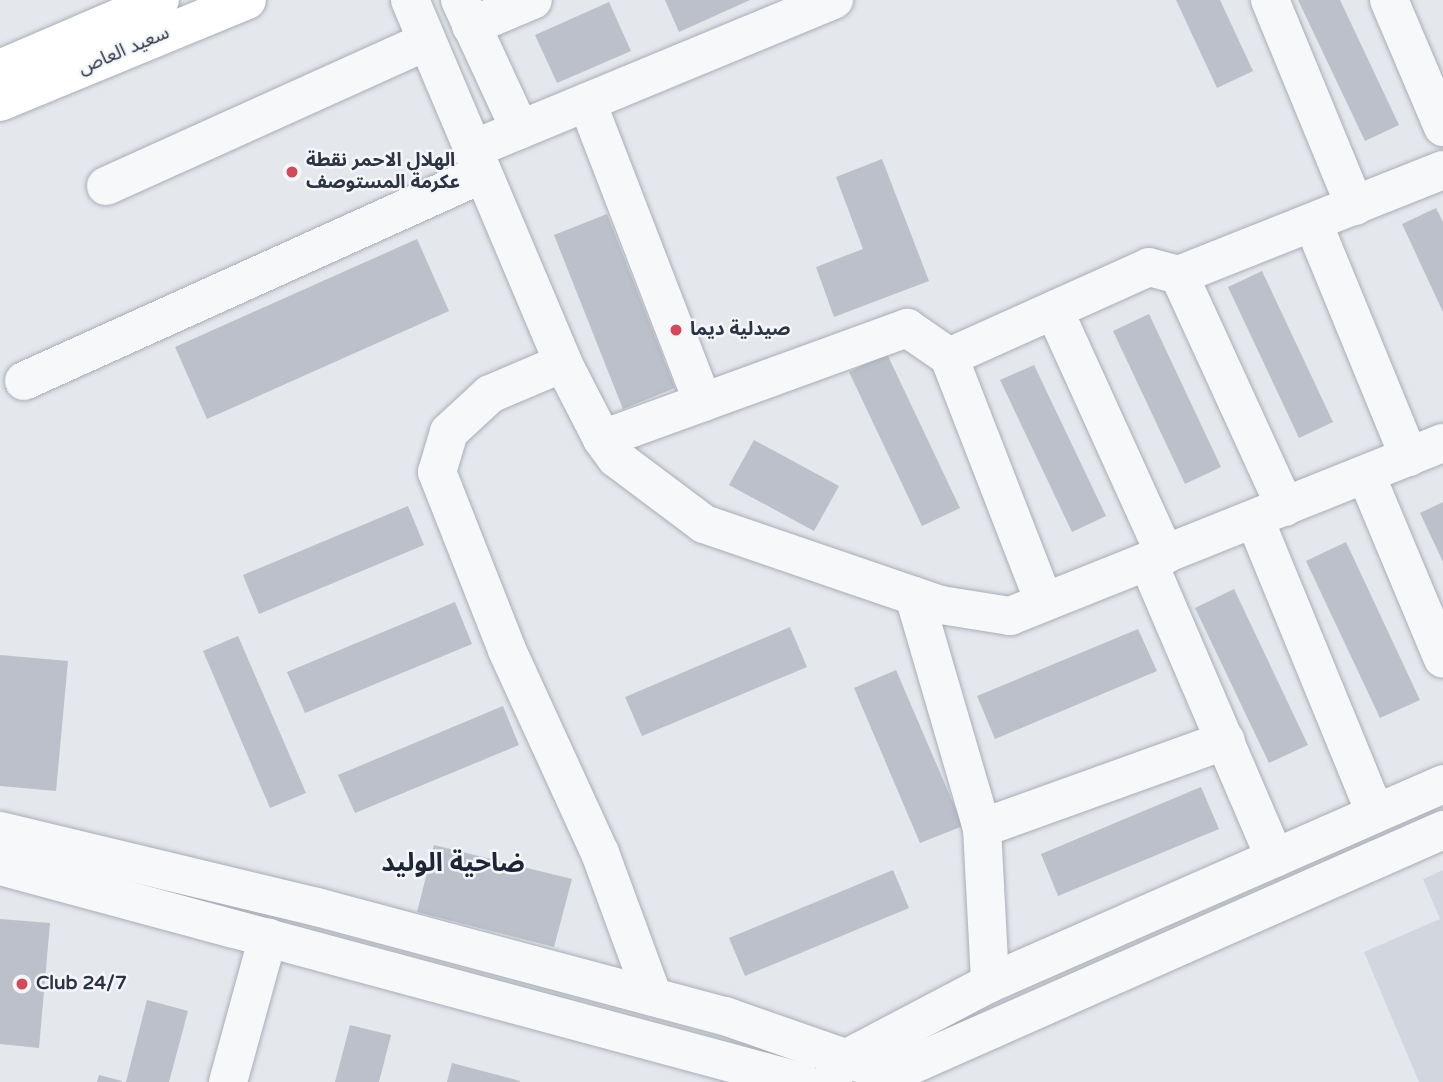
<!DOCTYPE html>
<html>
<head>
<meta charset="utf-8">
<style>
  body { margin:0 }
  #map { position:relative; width:1443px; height:1082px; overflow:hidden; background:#e4e7ec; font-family:"Varela Round","Noto Sans Arabic",sans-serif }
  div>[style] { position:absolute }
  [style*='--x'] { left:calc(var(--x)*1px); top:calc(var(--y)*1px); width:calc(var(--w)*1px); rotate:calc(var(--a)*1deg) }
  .built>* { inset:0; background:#d2d6de }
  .building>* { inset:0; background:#bbc0ca }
  .roads { filter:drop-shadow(0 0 2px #a9aeb7) drop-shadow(0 0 2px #a9aeb7) }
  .minor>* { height:38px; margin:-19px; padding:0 19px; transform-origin:19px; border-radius:19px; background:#f7f8fa }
  .major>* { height:38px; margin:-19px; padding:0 19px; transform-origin:19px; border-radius:19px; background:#fff }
  .dots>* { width:19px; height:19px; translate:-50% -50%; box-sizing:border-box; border:4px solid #f4f6f9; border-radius:50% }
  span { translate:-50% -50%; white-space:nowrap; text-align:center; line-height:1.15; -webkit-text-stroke:5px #f4f6f9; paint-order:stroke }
  .street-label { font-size:19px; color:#2b3445 }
  .poi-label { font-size:19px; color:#2b3445; font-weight:700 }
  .left { translate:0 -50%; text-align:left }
  .district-label { font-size:26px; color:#1d2536; font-weight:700 }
</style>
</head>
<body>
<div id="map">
  <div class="built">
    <i style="clip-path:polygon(1443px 870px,1443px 1082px,1419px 1082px,1364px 952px,1440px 919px,1423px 879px)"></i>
  </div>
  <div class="building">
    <i style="clip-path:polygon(665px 0,750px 0,679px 32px)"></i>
    <i style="clip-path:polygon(1176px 0,1220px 0,1253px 71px,1217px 88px)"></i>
    <i style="clip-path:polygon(1298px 0,1340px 0,1399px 125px,1365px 141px)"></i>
    <i style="clip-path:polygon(609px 2px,631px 51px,557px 83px,535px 35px)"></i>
    <i style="clip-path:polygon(882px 159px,929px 281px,834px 317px,816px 267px,863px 249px,836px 177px)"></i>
    <i style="clip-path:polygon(1436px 208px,1443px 222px,1443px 312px,1402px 224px)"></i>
    <i style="clip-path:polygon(607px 214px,675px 388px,623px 409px,554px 235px)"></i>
    <i style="clip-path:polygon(417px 239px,449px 311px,207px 419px,175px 347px)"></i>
    <i style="clip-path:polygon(1262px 271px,1333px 422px,1299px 438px,1228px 287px)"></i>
    <i style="clip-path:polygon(1149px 314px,1221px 467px,1185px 484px,1113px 331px)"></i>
    <i style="clip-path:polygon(887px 354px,960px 508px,922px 526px,849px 372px)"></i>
    <i style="clip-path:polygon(1034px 365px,1106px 516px,1072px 532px,1000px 380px)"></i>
    <i style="clip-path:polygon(754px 440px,839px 486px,814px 531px,729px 485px)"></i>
    <i style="clip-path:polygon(1443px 502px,1443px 562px,1420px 513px)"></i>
    <i style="clip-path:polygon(408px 506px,424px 545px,259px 614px,243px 575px)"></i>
    <i style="clip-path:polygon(1346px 542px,1420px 700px,1380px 718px,1306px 561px)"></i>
    <i style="clip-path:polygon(1234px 589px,1308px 745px,1269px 763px,1195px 608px)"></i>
    <i style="clip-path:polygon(455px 602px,472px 644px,305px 713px,287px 672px)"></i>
    <i style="clip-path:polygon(790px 627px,807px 667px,642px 736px,625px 697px)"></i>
    <i style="clip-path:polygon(1138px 629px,1157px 671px,995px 739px,977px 696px)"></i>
    <i style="clip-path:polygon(238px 636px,306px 793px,270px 808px,203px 651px)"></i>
    <i style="clip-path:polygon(0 655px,68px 661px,56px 791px,0 786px)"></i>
    <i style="clip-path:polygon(896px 670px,963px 826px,920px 843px,854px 688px)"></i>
    <i style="clip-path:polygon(503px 706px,519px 745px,355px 813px,338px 775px)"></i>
    <i style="clip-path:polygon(1201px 787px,1219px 829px,1058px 896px,1041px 854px)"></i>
    <i style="clip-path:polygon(434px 845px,572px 879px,554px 947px,417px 912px)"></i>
    <i style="clip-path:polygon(893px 870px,909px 908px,745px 976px,729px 938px)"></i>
    <i style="clip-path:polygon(0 919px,50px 923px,39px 1048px,0 1044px)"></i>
    <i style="clip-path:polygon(147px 1000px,188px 1011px,169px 1082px,126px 1082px)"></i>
    <i style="clip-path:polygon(350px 1025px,391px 1035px,379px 1082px,335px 1082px)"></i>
    <i style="clip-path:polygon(452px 1063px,520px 1081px,520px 1082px,447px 1082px)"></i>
    <i style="clip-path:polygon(99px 1075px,122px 1081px,122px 1082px,97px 1082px)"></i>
  </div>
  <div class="roads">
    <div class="minor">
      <i style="--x:410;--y:0;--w:394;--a:67.1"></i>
      <i style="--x:563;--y:363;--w:85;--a:62.8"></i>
      <i style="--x:602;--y:439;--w:24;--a:54"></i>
      <i style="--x:616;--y:458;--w:110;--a:36.9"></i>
      <i style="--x:704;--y:524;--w:250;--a:18.9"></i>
      <i style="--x:941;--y:605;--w:70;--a:9.1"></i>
      <i style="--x:1010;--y:616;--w:466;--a:-21.8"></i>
      <i style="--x:460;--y:0;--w:143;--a:65.2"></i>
      <i style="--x:1270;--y:0;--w:223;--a:67.6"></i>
      <i style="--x:1389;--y:0;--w:138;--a:67"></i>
      <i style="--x:471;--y:26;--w:67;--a:-22.8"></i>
      <i style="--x:587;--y:102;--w:322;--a:68.9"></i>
      <i style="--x:471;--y:150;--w:393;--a:-22.5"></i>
      <i style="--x:106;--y:186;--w:352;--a:-24.3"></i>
      <i style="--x:1313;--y:223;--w:253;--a:67.7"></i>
      <i style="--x:1179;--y:275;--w:255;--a:65.4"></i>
      <i style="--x:1054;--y:310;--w:269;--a:65.6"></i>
      <i style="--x:949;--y:357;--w:263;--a:68.8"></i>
      <i style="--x:563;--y:363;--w:79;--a:157"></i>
      <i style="--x:490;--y:394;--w:56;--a:137.2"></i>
      <i style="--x:449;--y:432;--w:42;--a:106.7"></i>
      <i style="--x:437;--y:472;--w:191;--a:68.5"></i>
      <i style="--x:507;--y:650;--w:223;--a:65.4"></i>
      <i style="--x:600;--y:853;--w:153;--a:69.8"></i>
      <i style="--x:24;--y:381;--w:503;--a:-24.32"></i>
      <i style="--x:602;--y:439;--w:325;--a:-20"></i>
      <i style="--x:907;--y:328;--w:51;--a:34.6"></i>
      <i style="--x:949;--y:357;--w:219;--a:-24.2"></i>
      <i style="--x:1149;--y:267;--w:31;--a:15"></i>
      <i style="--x:1179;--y:275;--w:284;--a:-21.7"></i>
      <i style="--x:1366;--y:475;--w:199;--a:67.3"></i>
      <i style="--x:1255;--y:520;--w:317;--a:67.7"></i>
      <i style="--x:1148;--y:562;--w:322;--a:66.8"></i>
      <i style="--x:914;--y:596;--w:242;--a:73.7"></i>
      <i style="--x:982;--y:828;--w:155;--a:87"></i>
      <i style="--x:982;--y:828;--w:259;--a:-19.8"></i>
      <i style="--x:0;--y:831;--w:326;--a:13.5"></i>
      <i style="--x:317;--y:907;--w:422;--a:15"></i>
      <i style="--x:725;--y:1016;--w:176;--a:19.3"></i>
      <i style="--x:0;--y:866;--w:831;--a:15.07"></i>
      <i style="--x:228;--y:1082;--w:150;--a:-74.6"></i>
      <i style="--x:830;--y:1082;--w:13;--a:-61"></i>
      <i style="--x:836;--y:1071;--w:19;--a:-47"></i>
      <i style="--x:849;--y:1057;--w:159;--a:-27.7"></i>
      <i style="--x:990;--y:983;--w:495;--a:-23.7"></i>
      <i style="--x:882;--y:1082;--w:12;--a:-42"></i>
      <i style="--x:891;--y:1074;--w:604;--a:-23.85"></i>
    </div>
    <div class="major">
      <i style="--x:0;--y:69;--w:174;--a:-23.3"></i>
      <i style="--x:0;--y:102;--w:267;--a:-22.4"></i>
    </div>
  </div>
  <div class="dots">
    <i style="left:292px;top:172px;background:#d1495b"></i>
    <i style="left:676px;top:330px;background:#d1495b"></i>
    <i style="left:22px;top:984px;background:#d1495b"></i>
  </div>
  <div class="street-label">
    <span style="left:124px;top:51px;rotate:-23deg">سعيد العاص</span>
  </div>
  <div class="poi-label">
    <span class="left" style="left:306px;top:172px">الهلال الاحمر نقطة<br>عكرمة المستوصف</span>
    <span class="left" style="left:690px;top:330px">صيدلية ديما</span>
    <span class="left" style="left:36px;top:984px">Club 24/7</span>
  </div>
  <div class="district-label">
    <span style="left:453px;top:863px">ضاحية الوليد</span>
  </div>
</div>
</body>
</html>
